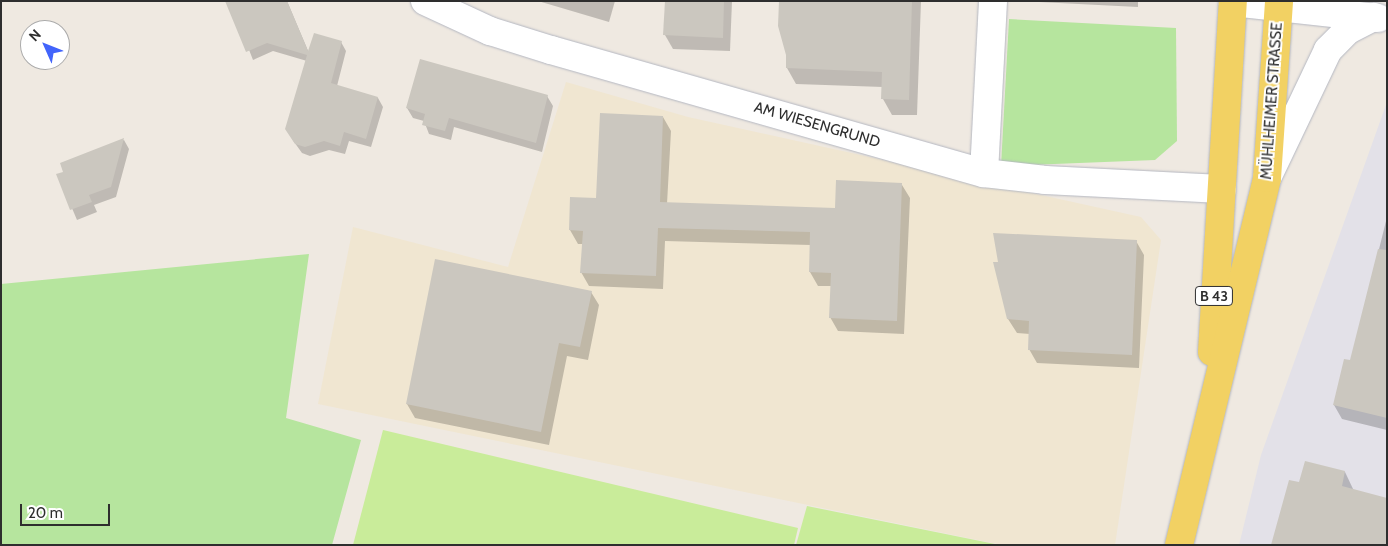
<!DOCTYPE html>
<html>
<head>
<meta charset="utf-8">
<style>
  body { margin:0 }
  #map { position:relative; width:1388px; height:546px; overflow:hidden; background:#efe9e1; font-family:Cabin,sans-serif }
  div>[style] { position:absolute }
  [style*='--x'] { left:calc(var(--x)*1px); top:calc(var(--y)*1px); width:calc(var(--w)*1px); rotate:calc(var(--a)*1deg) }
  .industrial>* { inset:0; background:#e3e1e8 }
  .education>* { inset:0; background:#f0e6d1 }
  .green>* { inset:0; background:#b6e59e }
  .pitch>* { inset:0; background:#c9ec9a }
  .shadow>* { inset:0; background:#0003 }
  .building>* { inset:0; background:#cbc7bf }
  .roads { filter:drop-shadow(0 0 1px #b4b7c1) drop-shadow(0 0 1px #b4b7c1) }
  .street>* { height:28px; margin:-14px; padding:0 14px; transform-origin:14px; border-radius:14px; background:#fff }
  .primary>* { height:28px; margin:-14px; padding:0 14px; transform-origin:14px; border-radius:14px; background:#f2d163 }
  span { translate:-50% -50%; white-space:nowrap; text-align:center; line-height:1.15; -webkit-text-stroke:4px #fff; paint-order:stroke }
  .shield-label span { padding:1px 4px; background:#fff; border:1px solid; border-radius:4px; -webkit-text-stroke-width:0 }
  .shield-label { font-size:14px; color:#2e2e2e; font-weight:700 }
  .street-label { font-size:15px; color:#2e2e2e }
  .frame { position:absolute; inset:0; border:2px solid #2e2e2e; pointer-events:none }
  .north { position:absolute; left:20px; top:20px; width:50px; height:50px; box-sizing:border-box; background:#fff; border:1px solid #ababab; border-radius:50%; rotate:314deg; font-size:14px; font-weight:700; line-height:20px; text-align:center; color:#2e2e2e }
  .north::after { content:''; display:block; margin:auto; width:18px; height:22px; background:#4264fb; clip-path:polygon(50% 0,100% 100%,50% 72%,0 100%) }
  .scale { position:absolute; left:20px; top:504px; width:90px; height:22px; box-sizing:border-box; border:2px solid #2e2e2e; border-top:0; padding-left:6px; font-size:15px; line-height:18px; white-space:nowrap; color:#2e2e2e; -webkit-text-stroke:4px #fff; paint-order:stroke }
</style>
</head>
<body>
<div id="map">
  <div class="industrial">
    <i style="clip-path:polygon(1387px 102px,1387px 545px,1239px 545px,1261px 455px)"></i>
  </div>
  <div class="education">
    <i style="clip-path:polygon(566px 82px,688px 117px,1141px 217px,1161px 240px,1115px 545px,1002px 545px,318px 404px,353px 227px,508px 267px)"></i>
  </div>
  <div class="green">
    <i style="clip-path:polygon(1009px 19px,1176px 28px,1177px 141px,1155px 160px,1001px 166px)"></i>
    <i style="clip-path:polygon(309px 254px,286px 418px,361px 440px,332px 545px,1px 545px,1px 284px)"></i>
  </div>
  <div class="pitch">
    <i style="clip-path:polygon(383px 430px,798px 528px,794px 545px,353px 545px)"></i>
    <i style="clip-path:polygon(807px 506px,1000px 545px,796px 545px)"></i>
  </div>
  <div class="shadow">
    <i style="clip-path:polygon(230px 1px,287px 1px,309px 53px,341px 42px,346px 51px,337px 86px,378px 98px,383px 107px,371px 147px,349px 141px,345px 154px,329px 150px,310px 156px,302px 153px,292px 139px,307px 61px,273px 51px,253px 60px)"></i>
    <i style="clip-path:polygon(538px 1px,615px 1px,609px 22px)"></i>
    <i style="clip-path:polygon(666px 1px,732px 1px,730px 51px,673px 49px,665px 35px)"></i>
    <i style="clip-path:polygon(783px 1px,921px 1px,917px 115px,892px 115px,883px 99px,883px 87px,796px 84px,787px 68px)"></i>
    <i style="clip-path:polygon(1019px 1px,1138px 1px,1138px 7px)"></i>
    <i style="clip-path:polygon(547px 96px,553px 106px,542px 152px,454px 127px,451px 140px,429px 134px,424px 121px,413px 118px,407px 108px)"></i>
    <i style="clip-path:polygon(663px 117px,671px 131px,667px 204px,836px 209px,902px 185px,910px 198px,904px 334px,838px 331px,830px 317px,832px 286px,818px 286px,810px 272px,811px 245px,665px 241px,663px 289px,589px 286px,581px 272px,583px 244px,578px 244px,570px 230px)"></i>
    <i style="clip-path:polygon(124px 140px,129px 149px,116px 197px,94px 205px,97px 212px,77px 220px,58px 175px,64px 173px,61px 164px)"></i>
    <i style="clip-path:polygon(1387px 217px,1387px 430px,1342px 419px,1334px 405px,1351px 362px)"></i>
    <i style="clip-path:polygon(1136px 241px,1144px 255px,1139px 368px,1037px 363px,1029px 349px,1030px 334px,1017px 333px,1008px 319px)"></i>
    <i style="clip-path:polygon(591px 292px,599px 305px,588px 360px,567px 356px,549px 445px,415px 418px,407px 404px)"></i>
    <i style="clip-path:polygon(1345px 472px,1354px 491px,1300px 484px)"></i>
  </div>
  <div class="building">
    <i style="clip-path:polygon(225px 1px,287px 1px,308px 51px,314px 33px,342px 41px,331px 83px,378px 97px,366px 139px,344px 132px,340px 146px,324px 141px,305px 147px,295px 144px,285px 129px,307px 55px,267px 43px,246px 52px)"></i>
    <i style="clip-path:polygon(665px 1px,724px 1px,723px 38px,663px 35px)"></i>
    <i style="clip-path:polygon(779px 1px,912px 1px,909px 100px,881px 99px,882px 72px,786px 68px,786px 55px,778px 26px)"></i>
    <i style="clip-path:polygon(420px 59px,548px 95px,536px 143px,449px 118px,445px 131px,422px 125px,425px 114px,406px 108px)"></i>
    <i style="clip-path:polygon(600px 113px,663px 116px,660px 202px,835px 208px,836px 180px,902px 183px,897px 321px,829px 318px,831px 273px,809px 272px,810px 232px,658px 228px,656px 276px,580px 273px,583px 231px,569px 230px,570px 197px,596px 198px)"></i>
    <i style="clip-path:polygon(124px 138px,111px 187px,89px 195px,92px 202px,70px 210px,56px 174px,63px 172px,60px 163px)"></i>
    <i style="clip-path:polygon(993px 233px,1137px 240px,1132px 355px,1028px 350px,1029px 321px,1007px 319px,993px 262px,998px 262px)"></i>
    <i style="clip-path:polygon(1378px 249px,1387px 250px,1387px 418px,1333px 405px,1344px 359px,1350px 360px)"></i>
    <i style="clip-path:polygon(435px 259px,592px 291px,580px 347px,559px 343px,541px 432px,406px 404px)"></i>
    <i style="clip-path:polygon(1305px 461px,1345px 471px,1342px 486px,1387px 498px,1387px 545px,1271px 545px,1289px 480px,1299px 482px)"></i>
  </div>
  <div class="roads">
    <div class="street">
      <i style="--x:425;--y:1;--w:72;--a:24.8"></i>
      <i style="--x:490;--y:31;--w:64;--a:17.3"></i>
      <i style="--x:551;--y:50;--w:450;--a:15.9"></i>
      <i style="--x:984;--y:173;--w:61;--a:6.5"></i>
      <i style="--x:1045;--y:180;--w:177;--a:2.9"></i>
      <i style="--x:1233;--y:2;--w:146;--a:6.3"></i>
      <i style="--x:984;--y:173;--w:172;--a:-87"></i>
      <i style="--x:1267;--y:178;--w:142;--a:-64.5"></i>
      <i style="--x:1328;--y:50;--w:28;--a:-45"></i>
      <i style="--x:1348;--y:30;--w:29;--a:-27"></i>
    </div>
    <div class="primary">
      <i style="--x:1212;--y:352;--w:352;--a:-86.6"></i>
      <i style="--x:1179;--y:545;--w:377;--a:-76.5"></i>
      <i style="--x:1267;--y:178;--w:177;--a:-86.1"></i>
    </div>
  </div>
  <div class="shield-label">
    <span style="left:1214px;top:296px">B 43</span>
  </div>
  <div class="street-label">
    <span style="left:1272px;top:101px;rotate:-86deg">MÜHLHEIMER STRASSE</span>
    <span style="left:817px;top:125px;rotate:16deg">AM WIESENGRUND</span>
  </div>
  <div class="frame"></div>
  <div class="north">N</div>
  <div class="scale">20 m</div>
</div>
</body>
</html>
